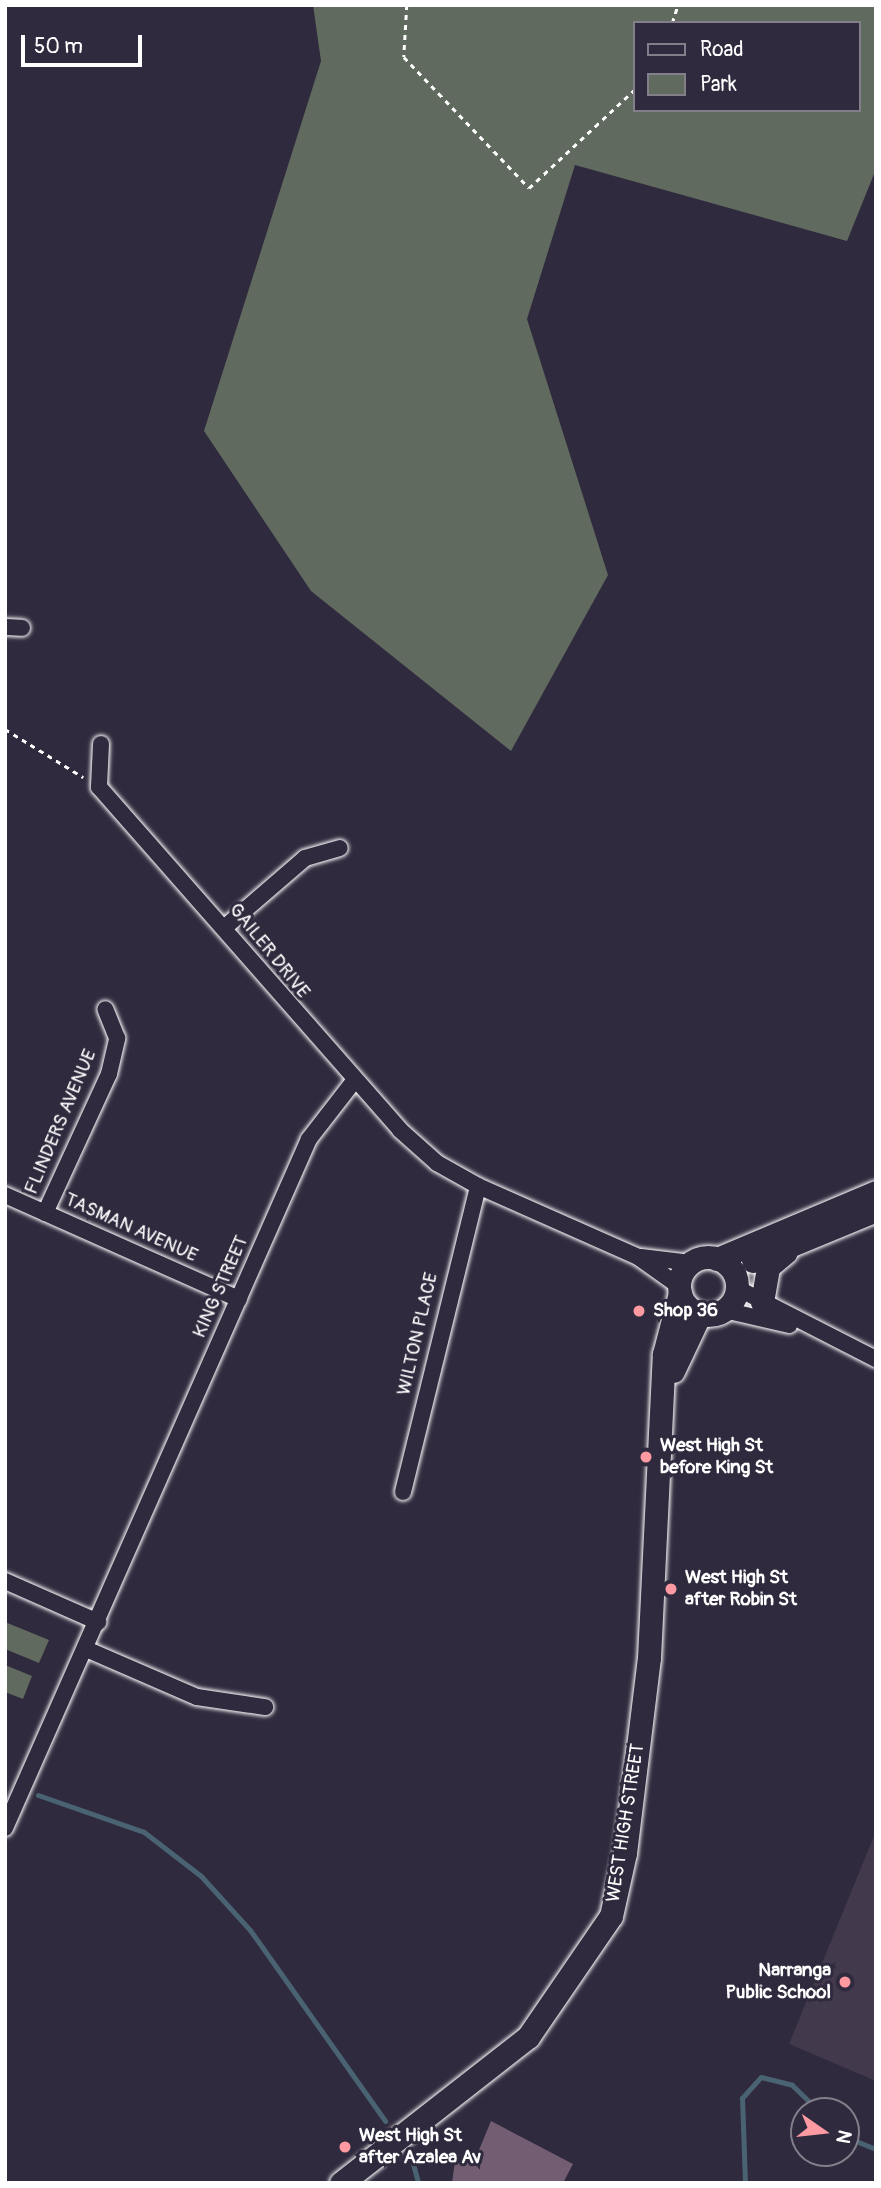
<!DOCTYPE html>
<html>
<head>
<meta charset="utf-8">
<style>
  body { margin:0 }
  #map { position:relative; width:881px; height:2188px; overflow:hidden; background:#2f2a3d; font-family:Pangolin,sans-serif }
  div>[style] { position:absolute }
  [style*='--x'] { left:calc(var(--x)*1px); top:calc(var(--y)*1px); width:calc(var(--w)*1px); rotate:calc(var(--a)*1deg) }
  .built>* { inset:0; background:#43394d }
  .green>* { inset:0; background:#616a5e }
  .stream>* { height:5px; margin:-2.5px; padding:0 2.5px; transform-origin:2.5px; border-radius:2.5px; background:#4a6373 }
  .building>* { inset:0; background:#735d72 }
  .path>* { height:2.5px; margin-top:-1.25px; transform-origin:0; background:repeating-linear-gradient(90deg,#fff 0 5px,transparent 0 10px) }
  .roads { filter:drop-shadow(0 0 2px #fff) drop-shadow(0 0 2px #fff) }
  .minor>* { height:16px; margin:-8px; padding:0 8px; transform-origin:8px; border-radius:8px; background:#2f2a3d }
  .secondary>* { height:23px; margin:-11.5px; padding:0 11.5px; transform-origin:11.5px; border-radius:11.5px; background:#2f2a3d }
  .secondary>.ring { margin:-11.5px; padding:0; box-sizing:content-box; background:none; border:23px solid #2f2a3d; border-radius:50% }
  .dots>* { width:19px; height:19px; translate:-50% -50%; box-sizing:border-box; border:4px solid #2f2a3d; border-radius:50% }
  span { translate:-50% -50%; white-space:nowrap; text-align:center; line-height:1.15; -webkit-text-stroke:6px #2f2a3d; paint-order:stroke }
  .street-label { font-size:19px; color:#fff }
  .poi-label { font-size:19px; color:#fff; font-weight:700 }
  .left { translate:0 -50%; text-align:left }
  .right { translate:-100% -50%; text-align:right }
  .frame { position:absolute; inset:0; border:7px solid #fff; pointer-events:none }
  .legend { position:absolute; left:633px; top:21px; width:228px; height:91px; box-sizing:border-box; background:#2f2a3d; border:2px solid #827f8b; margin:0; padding:9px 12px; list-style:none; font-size:21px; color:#fff }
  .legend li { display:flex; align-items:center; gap:14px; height:35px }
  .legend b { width:35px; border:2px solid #827f8b }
  .north { position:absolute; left:790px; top:2097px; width:70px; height:70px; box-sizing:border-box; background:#2f2a3d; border:2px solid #827f8b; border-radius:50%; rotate:104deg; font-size:19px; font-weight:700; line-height:28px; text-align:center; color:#fff }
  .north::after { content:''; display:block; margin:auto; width:24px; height:32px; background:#ff9aa2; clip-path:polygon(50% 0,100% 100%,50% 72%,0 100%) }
  .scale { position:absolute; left:21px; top:35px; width:121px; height:32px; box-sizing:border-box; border:4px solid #fff; border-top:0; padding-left:9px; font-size:21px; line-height:24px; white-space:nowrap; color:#fff; -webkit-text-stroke:5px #2f2a3d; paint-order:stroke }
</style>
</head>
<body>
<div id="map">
  <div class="built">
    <i style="clip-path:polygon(876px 1831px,876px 2081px,789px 2044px)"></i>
  </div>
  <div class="green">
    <i style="clip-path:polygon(evenodd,313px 5px,876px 5px,876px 169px,847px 241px,575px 165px,527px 319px,608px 575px,511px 751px,311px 591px,204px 431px,321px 61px,313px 5px,634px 23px,858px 23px,858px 110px,634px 110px,634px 23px)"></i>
    <i style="clip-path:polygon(5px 1622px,49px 1640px,39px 1663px,5px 1649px)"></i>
    <i style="clip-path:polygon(5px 1665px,32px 1676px,23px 1699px,5px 1692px)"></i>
  </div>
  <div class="stream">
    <i style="--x:38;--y:1795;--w:112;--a:19.2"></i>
    <i style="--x:144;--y:1832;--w:72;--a:37.7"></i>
    <i style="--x:201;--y:1876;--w:73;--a:47.8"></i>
    <i style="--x:250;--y:1930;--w:234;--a:54.7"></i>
    <i style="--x:846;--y:2137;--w:32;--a:22"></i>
    <i style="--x:412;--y:2160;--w:24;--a:75"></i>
    <i style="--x:745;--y:2183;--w:85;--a:-92"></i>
    <i style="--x:742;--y:2098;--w:28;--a:-48"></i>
    <i style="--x:761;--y:2077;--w:32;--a:14"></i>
    <i style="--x:792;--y:2085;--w:37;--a:44"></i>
  </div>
  <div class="building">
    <i style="clip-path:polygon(491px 2121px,573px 2164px,563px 2183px,452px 2183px,455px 2161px,474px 2162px)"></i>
  </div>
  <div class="path">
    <i style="--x:407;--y:5;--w:52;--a:93.3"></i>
    <i style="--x:404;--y:57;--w:181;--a:46.3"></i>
    <i style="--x:529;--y:188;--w:144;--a:-43"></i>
    <i style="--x:672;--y:23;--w:19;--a:-72"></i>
    <i style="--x:5;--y:729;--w:92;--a:31.6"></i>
  </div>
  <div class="roads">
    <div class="minor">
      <i style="--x:5;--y:627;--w:17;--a:3"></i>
      <i style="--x:101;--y:744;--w:43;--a:92.7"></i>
      <i style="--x:99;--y:787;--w:456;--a:48.7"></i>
      <i style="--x:400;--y:1130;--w:50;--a:41.7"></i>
      <i style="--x:437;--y:1163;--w:47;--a:29.3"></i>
      <i style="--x:478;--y:1186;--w:175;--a:23.9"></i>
      <i style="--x:638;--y:1257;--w:50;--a:35.3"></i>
      <i style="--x:224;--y:928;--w:107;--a:-40.8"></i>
      <i style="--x:305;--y:858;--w:36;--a:-16"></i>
      <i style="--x:5;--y:1195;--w:256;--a:24"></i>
      <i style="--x:45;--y:1213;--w:153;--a:-65.3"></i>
      <i style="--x:109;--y:1074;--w:37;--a:-77"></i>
      <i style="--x:117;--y:1038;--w:31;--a:-112"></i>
      <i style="--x:641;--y:1257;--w:50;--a:6.8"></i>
      <i style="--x:737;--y:1288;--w:156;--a:27.1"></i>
      <i style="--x:724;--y:1310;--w:67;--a:13"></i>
      <i style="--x:403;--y:1492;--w:315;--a:-76.2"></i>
      <i style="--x:5;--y:1581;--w:102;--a:23.8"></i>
      <i style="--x:86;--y:1649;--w:121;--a:23.4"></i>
      <i style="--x:197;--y:1697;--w:69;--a:8.4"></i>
      <i style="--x:5;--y:1828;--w:753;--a:-66.19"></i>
      <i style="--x:309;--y:1139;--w:73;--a:-52.2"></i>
    </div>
    <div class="secondary">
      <i class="ring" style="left:679px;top:1257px;width:35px;height:35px"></i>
      <i style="--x:717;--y:1259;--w:173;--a:-22.8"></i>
      <i style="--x:753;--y:1261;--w:133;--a:-22.5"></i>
      <i style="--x:762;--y:1302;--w:36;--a:-80"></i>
      <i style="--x:768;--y:1267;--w:23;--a:-40"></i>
      <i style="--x:673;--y:1371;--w:63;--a:-64.7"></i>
      <i style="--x:341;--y:2183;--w:237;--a:-38"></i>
      <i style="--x:528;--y:2037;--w:147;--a:-55.6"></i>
      <i style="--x:611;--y:1916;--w:65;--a:-77.5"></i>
      <i style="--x:625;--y:1853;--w:196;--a:-83"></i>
      <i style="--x:649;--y:1658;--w:304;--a:-87.2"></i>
      <i style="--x:664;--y:1354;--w:63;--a:-75.3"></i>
    </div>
  </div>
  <div class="dots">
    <i style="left:639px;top:1311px;background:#ff9aa2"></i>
    <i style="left:646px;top:1457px;background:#ff9aa2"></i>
    <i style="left:671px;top:1589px;background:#ff9aa2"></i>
    <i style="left:845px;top:1982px;background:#ff9aa2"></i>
    <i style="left:345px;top:2147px;background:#ff9aa2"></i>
  </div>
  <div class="street-label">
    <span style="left:269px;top:951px;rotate:51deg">GAILER DRIVE</span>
    <span style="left:61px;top:1122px;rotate:-67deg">FLINDERS AVENUE</span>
    <span style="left:131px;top:1228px;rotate:24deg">TASMAN AVENUE</span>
    <span style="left:221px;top:1287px;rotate:-66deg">KING STREET</span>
    <span style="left:418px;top:1334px;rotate:-77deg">WILTON PLACE</span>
    <span style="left:626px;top:1823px;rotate:-81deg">WEST HIGH STREET</span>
  </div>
  <div class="poi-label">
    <span class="left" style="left:653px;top:1311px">Shop 36</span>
    <span class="left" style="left:660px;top:1457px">West High St<br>before King St</span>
    <span class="left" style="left:685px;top:1589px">West High St<br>after Robin St</span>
    <span class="right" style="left:831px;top:1982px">Narranga<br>Public School</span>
    <span class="left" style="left:359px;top:2147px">West High St<br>after Azalea Av</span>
  </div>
  <div class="frame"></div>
  <ul class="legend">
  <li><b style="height:9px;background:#2f2a3d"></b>Road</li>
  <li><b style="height:19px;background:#616a5e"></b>Park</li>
  </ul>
  <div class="north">N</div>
  <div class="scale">50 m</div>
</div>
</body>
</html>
